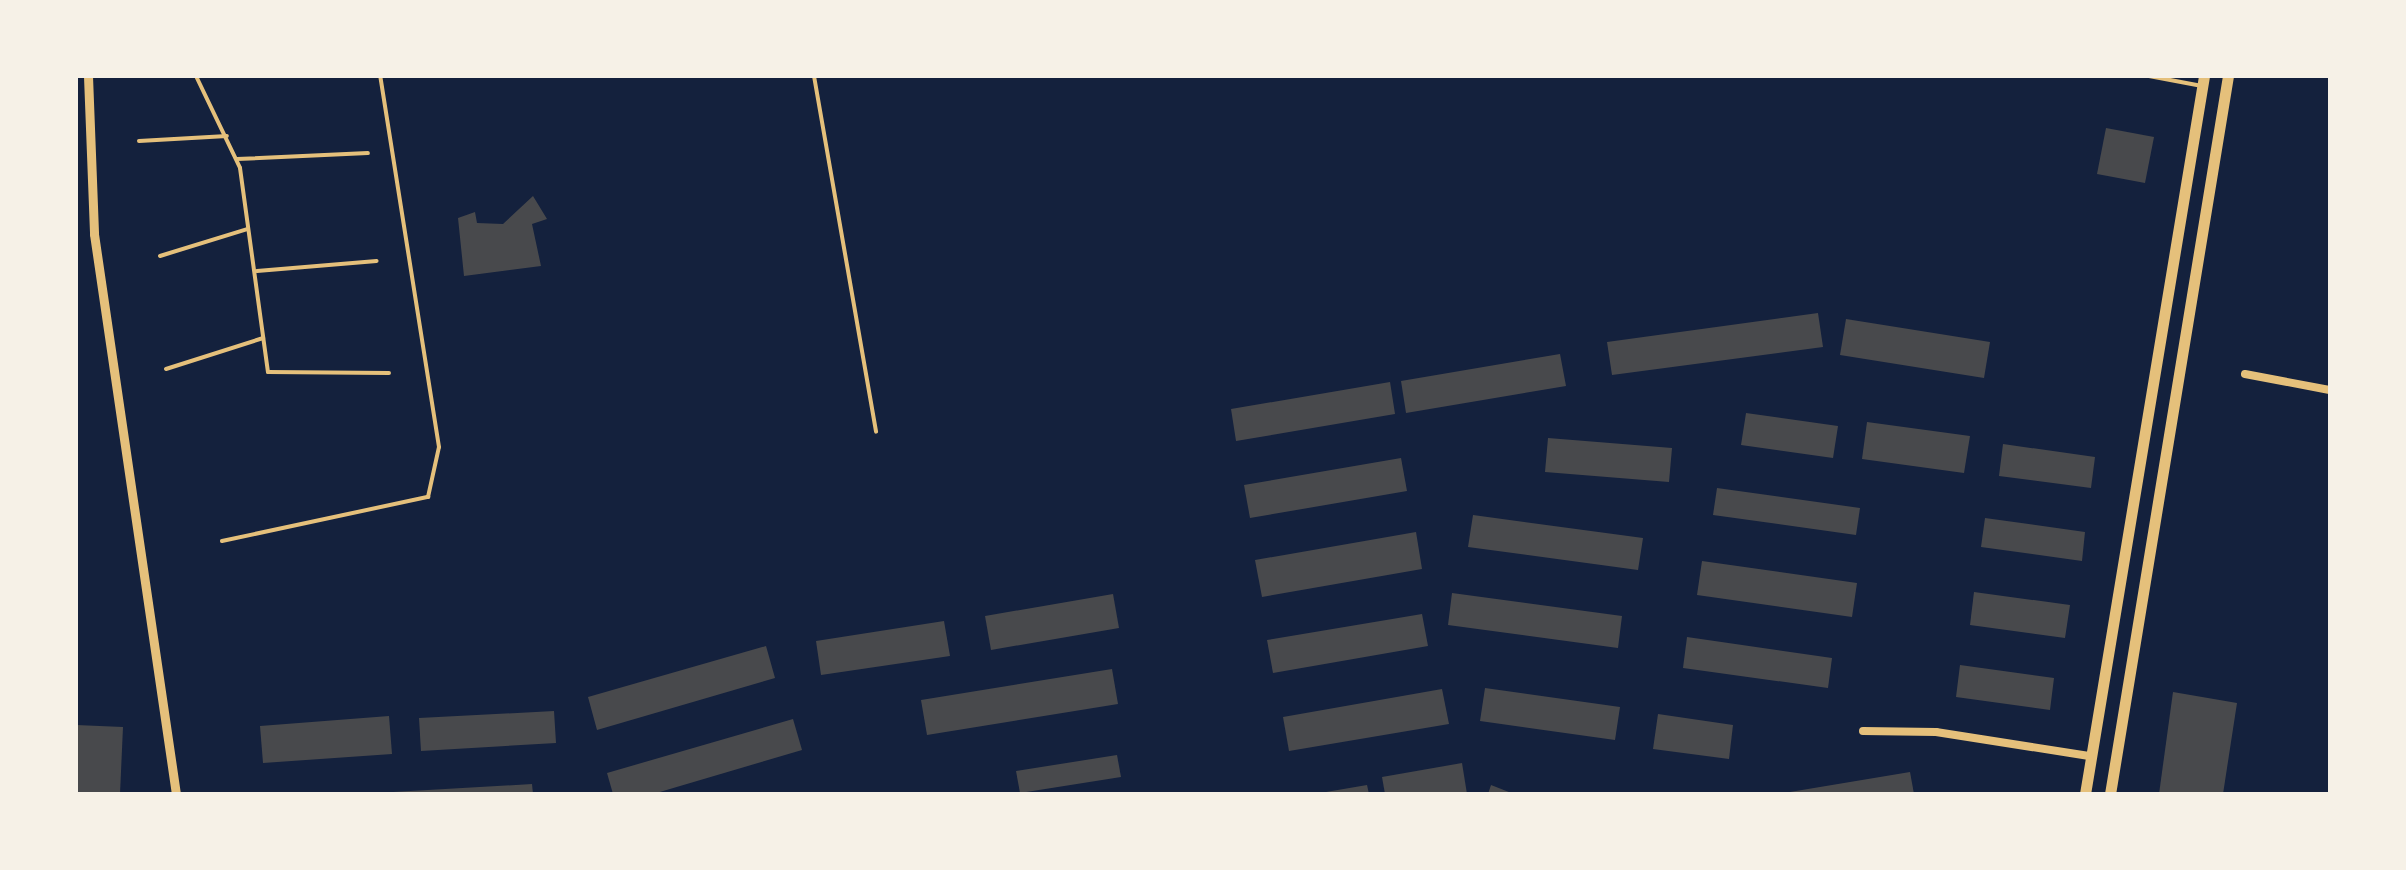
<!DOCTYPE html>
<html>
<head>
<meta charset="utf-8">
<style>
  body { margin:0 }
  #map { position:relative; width:2406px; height:870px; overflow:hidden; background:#14213d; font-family:"Space Grotesk",sans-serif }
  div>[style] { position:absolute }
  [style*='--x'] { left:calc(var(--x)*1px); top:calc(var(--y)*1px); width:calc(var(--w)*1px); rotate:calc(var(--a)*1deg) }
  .building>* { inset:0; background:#48494c }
  .service>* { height:4px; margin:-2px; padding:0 2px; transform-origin:2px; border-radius:2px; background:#e5c07b }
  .minor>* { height:8px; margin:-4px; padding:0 4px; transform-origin:4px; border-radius:4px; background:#e5c07b }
  .tertiary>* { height:9px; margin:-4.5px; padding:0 4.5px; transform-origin:4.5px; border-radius:4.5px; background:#e5c07b }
  .secondary>* { height:11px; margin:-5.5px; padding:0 5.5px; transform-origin:5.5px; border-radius:5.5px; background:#e5c07b }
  span { translate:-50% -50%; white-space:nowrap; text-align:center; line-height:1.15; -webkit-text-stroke:7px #f6f1e7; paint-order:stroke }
  .frame { position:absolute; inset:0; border:78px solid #f6f1e7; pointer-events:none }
</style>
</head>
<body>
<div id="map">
  <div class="building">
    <i style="clip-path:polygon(2106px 128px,2154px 137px,2145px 183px,2097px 174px)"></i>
    <i style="clip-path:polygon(533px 196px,547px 219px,532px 224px,541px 266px,464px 276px,458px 218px,475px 212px,477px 223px,503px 224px)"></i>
    <i style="clip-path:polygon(1818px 313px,1823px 347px,1612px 375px,1607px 342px)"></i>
    <i style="clip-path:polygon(1846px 319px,1990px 342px,1984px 378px,1840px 355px)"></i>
    <i style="clip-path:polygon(1560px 354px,1566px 386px,1406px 413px,1401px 381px)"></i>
    <i style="clip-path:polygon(1390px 382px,1395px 414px,1236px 441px,1231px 409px)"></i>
    <i style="clip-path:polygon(1746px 413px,1838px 426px,1833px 458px,1741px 445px)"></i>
    <i style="clip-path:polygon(1867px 422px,1970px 436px,1964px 473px,1862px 459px)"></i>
    <i style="clip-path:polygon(1548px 438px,1672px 448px,1669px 482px,1545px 472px)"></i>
    <i style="clip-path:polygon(2003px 444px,2095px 457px,2091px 488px,1999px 476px)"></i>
    <i style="clip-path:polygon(1401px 458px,1407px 491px,1250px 518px,1244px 485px)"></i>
    <i style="clip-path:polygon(1717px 488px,1860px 508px,1856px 535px,1713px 515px)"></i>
    <i style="clip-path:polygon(1473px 515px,1643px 538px,1638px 570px,1468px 547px)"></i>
    <i style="clip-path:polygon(1985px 518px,2085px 532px,2082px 561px,1981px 547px)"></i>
    <i style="clip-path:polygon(1416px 532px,1422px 569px,1262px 597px,1255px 560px)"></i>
    <i style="clip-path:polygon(1702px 561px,1857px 583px,1852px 617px,1697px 595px)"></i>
    <i style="clip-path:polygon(1974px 592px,2070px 605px,2065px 638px,1970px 625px)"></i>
    <i style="clip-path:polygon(1452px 593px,1622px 616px,1618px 648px,1448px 625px)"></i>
    <i style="clip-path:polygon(1113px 594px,1119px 628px,991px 650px,985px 616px)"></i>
    <i style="clip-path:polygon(1422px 614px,1428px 646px,1273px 673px,1267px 640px)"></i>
    <i style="clip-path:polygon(944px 621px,950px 656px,821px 675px,816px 641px)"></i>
    <i style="clip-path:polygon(1687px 637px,1832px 658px,1828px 688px,1683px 668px)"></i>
    <i style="clip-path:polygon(766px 646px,775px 678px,597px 730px,588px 697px)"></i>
    <i style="clip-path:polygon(1960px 665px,2054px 678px,2050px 710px,1956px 697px)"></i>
    <i style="clip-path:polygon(1112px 669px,1118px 704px,927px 735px,921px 700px)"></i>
    <i style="clip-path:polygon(1485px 688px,1620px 707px,1615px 740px,1480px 721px)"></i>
    <i style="clip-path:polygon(1442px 689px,1449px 724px,1289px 751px,1283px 717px)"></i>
    <i style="clip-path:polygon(2173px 692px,2237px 703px,2223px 794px,2159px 794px)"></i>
    <i style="clip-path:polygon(554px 711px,556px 743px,421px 751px,419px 718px)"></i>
    <i style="clip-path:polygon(1658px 714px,1733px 725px,1729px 759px,1653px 749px)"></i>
    <i style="clip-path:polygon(389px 716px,392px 754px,263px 763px,260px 726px)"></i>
    <i style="clip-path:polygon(793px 719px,802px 750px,653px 794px,613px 794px,607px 773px)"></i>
    <i style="clip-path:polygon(76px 725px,123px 727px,120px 794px,76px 794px)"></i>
    <i style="clip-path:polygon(1117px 755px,1121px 777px,1020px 793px,1016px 771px)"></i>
    <i style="clip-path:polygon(1462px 763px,1467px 794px,1385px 794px,1382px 777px)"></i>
    <i style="clip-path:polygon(1910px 772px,1914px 794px,1790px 794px,1790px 792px)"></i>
    <i style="clip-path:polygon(532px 784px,533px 794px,393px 794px,393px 792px)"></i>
    <i style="clip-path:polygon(1367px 785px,1369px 794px,1326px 794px,1326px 792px)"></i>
    <i style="clip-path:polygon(1491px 785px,1514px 794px,1488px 794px)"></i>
  </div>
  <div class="service">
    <i style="--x:196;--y:76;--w:102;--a:64.4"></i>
    <i style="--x:240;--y:168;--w:206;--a:82.2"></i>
    <i style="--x:268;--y:372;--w:121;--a:0.5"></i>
    <i style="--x:814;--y:76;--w:361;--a:80.1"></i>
    <i style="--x:2149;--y:76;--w:54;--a:10.7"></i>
    <i style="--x:139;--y:141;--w:88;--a:-3.3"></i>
    <i style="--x:237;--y:159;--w:131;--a:-2.6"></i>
    <i style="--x:160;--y:256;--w:92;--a:-17.1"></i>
    <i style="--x:257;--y:271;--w:120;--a:-4.8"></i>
    <i style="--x:166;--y:369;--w:102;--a:-17.7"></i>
    <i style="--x:222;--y:541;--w:211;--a:-12.1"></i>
    <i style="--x:428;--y:497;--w:51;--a:-77.6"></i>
    <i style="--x:439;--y:447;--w:376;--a:-99"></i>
  </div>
  <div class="minor">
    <i style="--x:2245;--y:374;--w:86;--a:10.7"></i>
    <i style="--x:1863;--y:731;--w:73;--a:0.8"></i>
    <i style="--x:1936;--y:732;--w:155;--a:8.9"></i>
  </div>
  <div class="tertiary">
    <i style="--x:88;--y:76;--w:158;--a:87.8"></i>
    <i style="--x:94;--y:234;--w:566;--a:81.67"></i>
  </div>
  <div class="secondary">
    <i style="--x:2085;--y:794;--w:728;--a:-80.59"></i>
    <i style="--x:2110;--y:794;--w:728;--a:-80.67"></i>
  </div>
  <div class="frame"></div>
</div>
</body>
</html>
